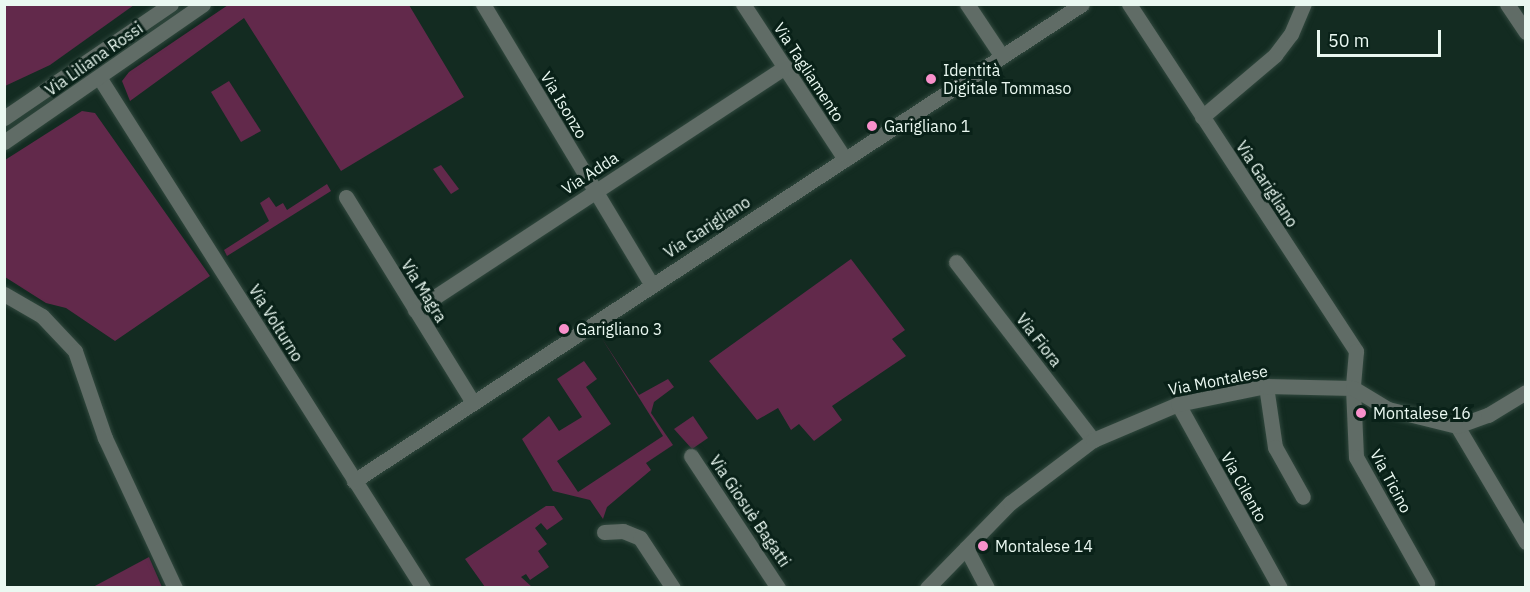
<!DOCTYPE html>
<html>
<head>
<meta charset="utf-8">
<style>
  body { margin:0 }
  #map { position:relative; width:1530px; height:592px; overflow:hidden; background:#132b21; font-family:"IBM Plex Sans",sans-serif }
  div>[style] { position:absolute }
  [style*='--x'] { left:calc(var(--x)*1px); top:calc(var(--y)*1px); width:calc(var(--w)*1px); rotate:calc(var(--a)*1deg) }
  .green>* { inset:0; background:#62294b }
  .roads { filter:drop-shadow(0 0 2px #31483e) drop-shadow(0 0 2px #31483e) }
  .minor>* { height:15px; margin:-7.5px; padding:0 7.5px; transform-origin:7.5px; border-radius:7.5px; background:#606c66 }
  .dots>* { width:16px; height:16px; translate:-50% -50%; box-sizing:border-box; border:3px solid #092118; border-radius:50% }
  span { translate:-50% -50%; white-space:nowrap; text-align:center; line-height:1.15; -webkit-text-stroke:6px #092118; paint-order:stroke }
  .street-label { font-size:16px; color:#eaf8f1 }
  .poi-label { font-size:16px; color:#eaf8f1 }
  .left { translate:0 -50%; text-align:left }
  .frame { position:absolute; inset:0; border:6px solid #eaf8f1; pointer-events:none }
  .scale { position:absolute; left:1317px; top:30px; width:124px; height:27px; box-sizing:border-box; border:3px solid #eaf8f1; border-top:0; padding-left:8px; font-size:18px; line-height:21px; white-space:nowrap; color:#eaf8f1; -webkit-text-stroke:4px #092118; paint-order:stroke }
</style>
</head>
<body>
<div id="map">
  <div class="green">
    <i style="clip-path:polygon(4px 5px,5px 4px,134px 5px,50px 65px,5px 86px)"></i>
    <i style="clip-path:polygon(228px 5px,409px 5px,464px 97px,341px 171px,244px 18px,130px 101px,122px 81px,129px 72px)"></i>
    <i style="clip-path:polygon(229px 81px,261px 131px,241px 142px,211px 92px)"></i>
    <i style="clip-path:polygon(82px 111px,95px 113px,210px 276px,115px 341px,66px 308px,46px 303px,5px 277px,5px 160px)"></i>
    <i style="clip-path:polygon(441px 165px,459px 189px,451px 194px,433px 169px)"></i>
    <i style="clip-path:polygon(327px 184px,331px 191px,227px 256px,224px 250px,269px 221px,260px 203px,269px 197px,276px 207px,283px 203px,287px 210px)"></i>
    <i style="clip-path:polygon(851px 259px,905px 330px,892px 339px,906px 356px,832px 406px,842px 420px,814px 441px,799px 424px,791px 430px,778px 408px,757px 420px,709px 361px)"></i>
    <i style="clip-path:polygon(601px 337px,639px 395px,668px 379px,674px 387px,654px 402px,651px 413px,673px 445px,646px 463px,651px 470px,607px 507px,603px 519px,590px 500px,553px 491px,522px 439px,549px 416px,559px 431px,582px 417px,557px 379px,584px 361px,597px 379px,586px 387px,611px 424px,557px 461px,578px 492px,663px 436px)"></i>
    <i style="clip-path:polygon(693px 416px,708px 438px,692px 449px,674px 429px)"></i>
    <i style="clip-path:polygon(546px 506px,554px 506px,563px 519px,547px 530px,541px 523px,535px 528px,547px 544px,538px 551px,549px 567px,530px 580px,526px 574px,521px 577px,532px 587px,485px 587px,465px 559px)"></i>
    <i style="clip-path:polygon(149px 557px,162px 587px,93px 587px)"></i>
  </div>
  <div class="roads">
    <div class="minor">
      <i style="--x:483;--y:4;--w:328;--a:59"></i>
      <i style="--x:743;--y:4;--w:186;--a:56.7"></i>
      <i style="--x:967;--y:4;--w:61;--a:56.3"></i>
      <i style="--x:1129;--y:4;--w:415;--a:56.8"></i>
      <i style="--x:1356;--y:351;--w:37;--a:95"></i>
      <i style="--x:1353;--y:388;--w:69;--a:87.5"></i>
      <i style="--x:1356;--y:457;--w:145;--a:60.6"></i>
      <i style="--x:1507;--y:4;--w:34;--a:56"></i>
      <i style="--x:99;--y:77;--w:605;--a:57.62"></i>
      <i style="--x:1202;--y:117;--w:96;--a:-40.3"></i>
      <i style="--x:1275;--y:55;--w:26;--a:-53"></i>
      <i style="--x:1291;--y:34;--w:33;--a:-67"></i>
      <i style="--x:4;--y:118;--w:202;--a:-34.3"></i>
      <i style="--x:4;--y:142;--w:242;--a:-34.7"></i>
      <i style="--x:346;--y:197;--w:242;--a:58.3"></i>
      <i style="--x:956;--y:262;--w:225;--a:52.4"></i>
      <i style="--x:4;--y:294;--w:44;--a:30.1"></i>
      <i style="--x:42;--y:316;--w:48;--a:46.7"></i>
      <i style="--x:75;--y:351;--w:92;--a:71"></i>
      <i style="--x:105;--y:438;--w:166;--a:65"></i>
      <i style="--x:415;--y:310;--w:443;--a:-33.3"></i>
      <i style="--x:1266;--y:386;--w:62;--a:81.6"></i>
      <i style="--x:1275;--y:447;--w:57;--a:60.8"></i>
      <i style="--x:1178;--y:404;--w:210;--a:61"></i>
      <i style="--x:1457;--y:426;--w:135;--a:59.3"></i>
      <i style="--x:691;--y:456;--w:158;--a:56.6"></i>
      <i style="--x:354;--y:481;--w:870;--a:-33.23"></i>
      <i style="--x:604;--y:532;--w:19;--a:-3"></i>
      <i style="--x:623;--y:531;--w:18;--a:22"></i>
      <i style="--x:640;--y:538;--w:60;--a:56.6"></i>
      <i style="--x:966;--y:548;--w:45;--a:62.3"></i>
      <i style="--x:927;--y:588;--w:119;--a:-45.7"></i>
      <i style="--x:1010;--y:503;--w:104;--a:-37.2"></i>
      <i style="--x:1093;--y:440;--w:92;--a:-23"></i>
      <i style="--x:1178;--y:404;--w:90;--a:-11.6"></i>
      <i style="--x:1266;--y:386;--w:87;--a:1.3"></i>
      <i style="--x:1353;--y:388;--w:41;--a:31"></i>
      <i style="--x:1388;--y:409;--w:71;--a:13.8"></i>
      <i style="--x:1457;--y:426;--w:33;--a:-20"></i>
      <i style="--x:1488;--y:415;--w:44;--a:-31.2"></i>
    </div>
  </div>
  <div class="dots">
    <i style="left:931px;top:79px;background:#f890cb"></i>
    <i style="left:872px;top:126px;background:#f890cb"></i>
    <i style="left:564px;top:329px;background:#f890cb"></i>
    <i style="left:1361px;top:413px;background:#f890cb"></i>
    <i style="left:983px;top:546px;background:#f890cb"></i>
  </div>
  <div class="street-label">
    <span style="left:94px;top:59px;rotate:-35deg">Via Liliana Rossi</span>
    <span style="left:809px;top:72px;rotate:57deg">Via Tagliamento</span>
    <span style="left:564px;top:105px;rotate:59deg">Via Isonzo</span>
    <span style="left:590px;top:173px;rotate:-33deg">Via Adda</span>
    <span style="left:1267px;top:184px;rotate:57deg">Via Garigliano</span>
    <span style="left:707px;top:227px;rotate:-33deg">Via Garigliano</span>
    <span style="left:424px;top:291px;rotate:58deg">Via Magra</span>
    <span style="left:276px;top:323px;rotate:58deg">Via Volturno</span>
    <span style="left:1039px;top:340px;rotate:52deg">Via Fiora</span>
    <span style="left:1218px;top:380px;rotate:-11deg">Via Montalese</span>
    <span style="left:1391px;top:481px;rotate:62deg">Via Ticino</span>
    <span style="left:1244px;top:487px;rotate:61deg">Via Cilento</span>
    <span style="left:750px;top:511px;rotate:56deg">Via Giosuè Bagatti</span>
  </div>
  <div class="poi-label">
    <span class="left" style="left:943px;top:79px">Identità<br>Digitale Tommaso</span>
    <span class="left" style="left:884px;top:126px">Garigliano 1</span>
    <span class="left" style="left:576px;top:329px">Garigliano 3</span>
    <span class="left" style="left:1373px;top:413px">Montalese 16</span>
    <span class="left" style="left:995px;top:546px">Montalese 14</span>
  </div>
  <div class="frame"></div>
  <div class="scale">50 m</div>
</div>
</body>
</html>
